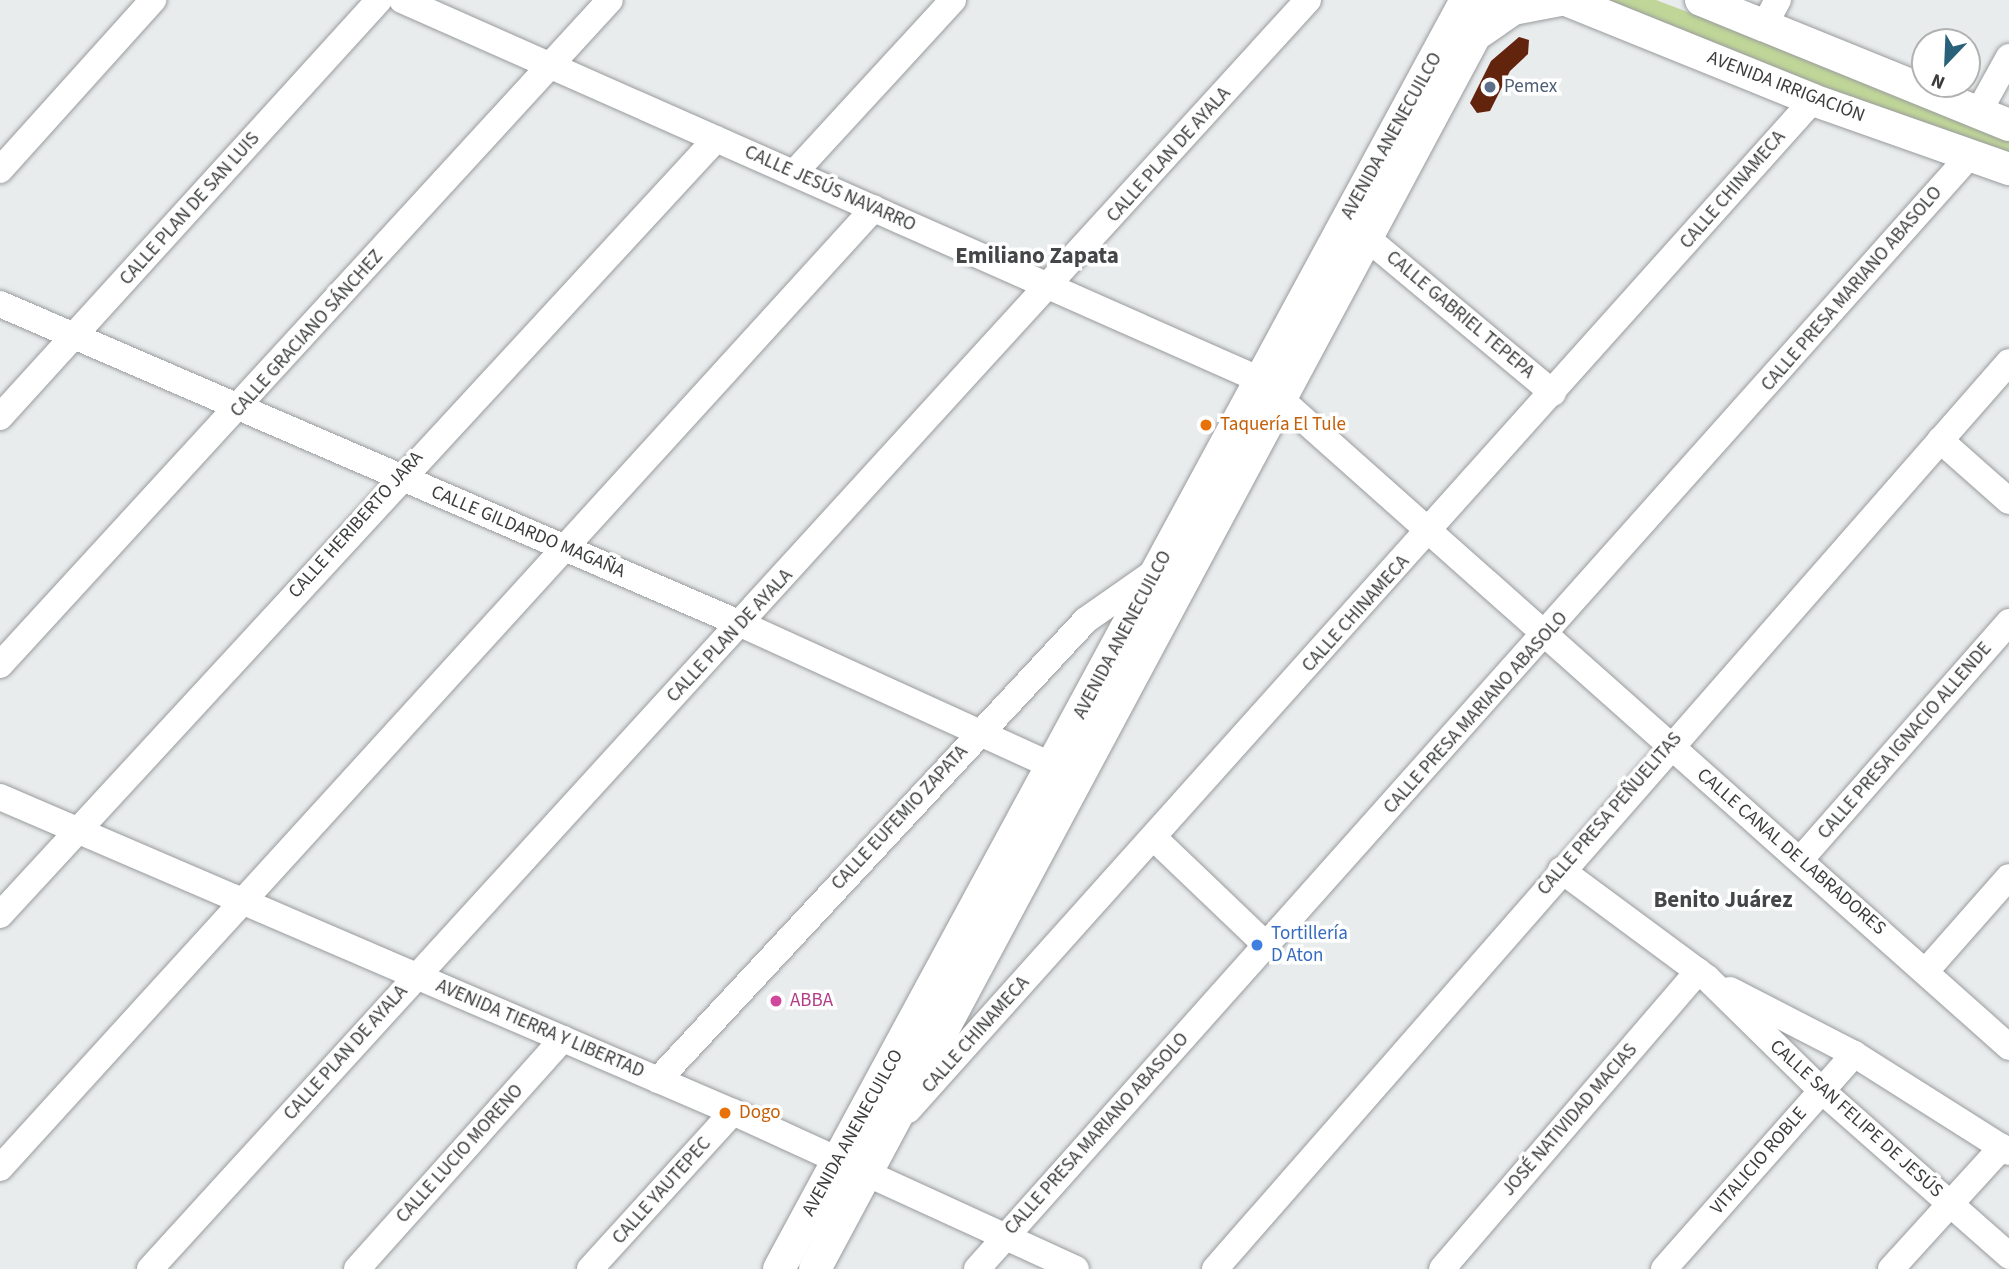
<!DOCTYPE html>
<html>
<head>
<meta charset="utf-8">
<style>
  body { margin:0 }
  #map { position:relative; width:2009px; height:1269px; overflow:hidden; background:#e9eced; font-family:"Source Sans 3",sans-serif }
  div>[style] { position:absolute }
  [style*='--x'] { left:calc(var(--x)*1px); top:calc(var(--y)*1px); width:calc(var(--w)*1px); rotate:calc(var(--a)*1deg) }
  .green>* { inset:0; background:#c0d698 }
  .building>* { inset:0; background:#63240e }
  .roads { filter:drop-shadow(0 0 2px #999b9d) drop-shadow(0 0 2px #999b9d) }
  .minor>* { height:26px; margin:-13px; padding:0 13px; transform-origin:13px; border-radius:13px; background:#fff }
  .major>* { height:32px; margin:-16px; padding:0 16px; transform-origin:16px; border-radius:16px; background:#fff }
  .dots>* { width:19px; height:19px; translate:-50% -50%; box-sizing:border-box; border:4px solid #fff; border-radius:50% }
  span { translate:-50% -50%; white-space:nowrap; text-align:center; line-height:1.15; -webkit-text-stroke:7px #fff; paint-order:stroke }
  .service-label { font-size:19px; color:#4e5e75 }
  .left { translate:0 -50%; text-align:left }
  .street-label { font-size:19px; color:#3b3c3c }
  .food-label { font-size:19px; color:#c56008 }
  .shop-label { font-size:19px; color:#366cbe }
  .hotel-label { font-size:19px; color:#b23c85 }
  .quarter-label { font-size:23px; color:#454648; font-weight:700 }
  .north { position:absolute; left:1911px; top:28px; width:70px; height:70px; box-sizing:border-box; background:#fff; border:2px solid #b1b1b1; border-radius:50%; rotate:203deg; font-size:19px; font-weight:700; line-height:28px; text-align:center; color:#3b3c3c }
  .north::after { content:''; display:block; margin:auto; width:24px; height:32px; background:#29617b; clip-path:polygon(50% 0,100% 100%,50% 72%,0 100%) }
</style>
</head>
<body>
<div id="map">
  <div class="green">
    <i style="clip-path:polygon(1589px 0,1656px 0,1701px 17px,2009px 133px,2009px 156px)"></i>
  </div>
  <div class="building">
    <i style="clip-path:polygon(1519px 37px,1529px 40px,1528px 54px,1510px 71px,1490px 111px,1477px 113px,1470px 103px,1491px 61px)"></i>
  </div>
  <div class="roads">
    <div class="minor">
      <i style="--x:402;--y:0;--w:936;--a:23.88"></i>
      <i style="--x:1258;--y:379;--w:1005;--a:41.65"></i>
      <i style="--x:1764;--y:26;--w:30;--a:-62"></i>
      <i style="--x:1978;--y:113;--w:64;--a:-61"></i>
      <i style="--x:0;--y:170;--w:229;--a:-48"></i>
      <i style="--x:794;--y:173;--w:235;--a:-47.4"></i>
      <i style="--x:1367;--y:238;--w:242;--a:39.8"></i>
      <i style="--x:0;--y:304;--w:807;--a:23.36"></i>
      <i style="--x:741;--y:624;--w:343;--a:24.5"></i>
      <i style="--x:0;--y:417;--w:563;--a:-47.73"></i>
      <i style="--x:1940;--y:440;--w:92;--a:41.5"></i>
      <i style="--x:0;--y:665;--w:902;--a:-47.47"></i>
      <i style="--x:0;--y:797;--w:798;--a:23.26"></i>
      <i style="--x:733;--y:1112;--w:377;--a:24.6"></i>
      <i style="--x:1154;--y:838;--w:156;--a:43.7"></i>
      <i style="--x:1800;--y:860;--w:317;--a:-48.7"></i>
      <i style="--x:1561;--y:870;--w:182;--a:36.5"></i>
      <i style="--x:1707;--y:978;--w:160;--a:44.5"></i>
      <i style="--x:1821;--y:1090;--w:251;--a:41.4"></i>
      <i style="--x:0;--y:915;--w:1056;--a:-47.3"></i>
      <i style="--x:1926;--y:971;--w:125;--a:-48.6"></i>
      <i style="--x:1730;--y:990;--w:140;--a:27.3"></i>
      <i style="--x:1854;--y:1054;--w:183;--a:32.3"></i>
      <i style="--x:658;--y:1080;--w:628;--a:-47.06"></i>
      <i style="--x:1086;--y:620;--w:85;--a:-35"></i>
      <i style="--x:908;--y:1110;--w:1356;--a:-48.14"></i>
      <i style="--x:0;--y:1168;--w:1298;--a:-47.68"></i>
      <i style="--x:150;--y:1269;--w:1718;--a:-47.62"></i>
      <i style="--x:357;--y:1269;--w:309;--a:-48.2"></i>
      <i style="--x:590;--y:1269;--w:212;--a:-47.7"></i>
      <i style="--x:977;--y:1269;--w:1494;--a:-48.28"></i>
      <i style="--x:1215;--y:1269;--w:1205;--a:-48.8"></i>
      <i style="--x:1442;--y:1269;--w:393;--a:-49.3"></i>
      <i style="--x:1664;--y:1269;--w:287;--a:-48.5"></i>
      <i style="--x:1891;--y:1269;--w:165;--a:-47.7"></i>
    </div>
    <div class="major">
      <i style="--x:1566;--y:0;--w:266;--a:22"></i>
      <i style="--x:1813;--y:100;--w:208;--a:19.4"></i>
      <i style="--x:1701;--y:0;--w:332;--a:22.1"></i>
      <i style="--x:1480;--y:32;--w:40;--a:-34.9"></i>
      <i style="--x:1513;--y:9;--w:48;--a:-10.8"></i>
      <i style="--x:779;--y:1269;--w:1443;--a:-61.57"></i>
      <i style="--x:815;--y:1269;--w:1439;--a:-61.85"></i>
    </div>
  </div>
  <div class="dots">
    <i style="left:1490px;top:87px;background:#5c6f8a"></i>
    <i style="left:1206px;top:425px;background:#e8710a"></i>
    <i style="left:1257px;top:945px;background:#3f7fe0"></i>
    <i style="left:776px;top:1001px;background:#d1479c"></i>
    <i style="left:725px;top:1113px;background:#e8710a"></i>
  </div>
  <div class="service-label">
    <span class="left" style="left:1504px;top:87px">Pemex</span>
  </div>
  <div class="street-label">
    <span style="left:1786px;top:87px;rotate:21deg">AVENIDA IRRIGACIÓN</span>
    <span style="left:1392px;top:136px;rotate:-61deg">AVENIDA ANENECUILCO</span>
    <span style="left:1169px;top:155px;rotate:-48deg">CALLE PLAN DE AYALA</span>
    <span style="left:830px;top:189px;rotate:24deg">CALLE JESÚS NAVARRO</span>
    <span style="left:1733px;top:190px;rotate:-49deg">CALLE CHINAMECA</span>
    <span style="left:190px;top:209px;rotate:-48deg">CALLE PLAN DE SAN LUIS</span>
    <span style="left:1852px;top:289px;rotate:-49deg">CALLE PRESA MARIANO ABASOLO</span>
    <span style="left:1460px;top:315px;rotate:40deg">CALLE GABRIEL TEPEPA</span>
    <span style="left:307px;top:334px;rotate:-48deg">CALLE GRACIANO SÁNCHEZ</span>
    <span style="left:356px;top:525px;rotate:-48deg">CALLE HERIBERTO JARA</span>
    <span style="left:528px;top:532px;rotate:23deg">CALLE GILDARDO MAGAÑA</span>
    <span style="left:1356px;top:614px;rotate:-48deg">CALLE CHINAMECA</span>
    <span style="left:1123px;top:635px;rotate:-62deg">AVENIDA ANENECUILCO</span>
    <span style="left:730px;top:636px;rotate:-47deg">CALLE PLAN DE AYALA</span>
    <span style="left:1476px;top:713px;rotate:-48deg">CALLE PRESA MARIANO ABASOLO</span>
    <span style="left:1905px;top:741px;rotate:-49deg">CALLE PRESA IGNACIO ALLENDE</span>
    <span style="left:1610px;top:814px;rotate:-49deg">CALLE PRESA PEÑUELITAS</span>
    <span style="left:900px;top:818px;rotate:-47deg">CALLE EUFEMIO ZAPATA</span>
    <span style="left:1791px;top:852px;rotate:41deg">CALLE CANAL DE LABRADORES</span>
    <span style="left:540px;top:1029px;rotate:23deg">AVENIDA TIERRA Y LIBERTAD</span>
    <span style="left:976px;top:1035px;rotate:-48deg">CALLE CHINAMECA</span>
    <span style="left:346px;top:1053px;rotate:-48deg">CALLE PLAN DE AYALA</span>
    <span style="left:1856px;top:1119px;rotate:42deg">CALLE SAN FELIPE DE JESÚS</span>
    <span style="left:1570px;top:1120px;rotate:-49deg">JOSÉ NATIVIDAD MACIAS</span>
    <span style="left:853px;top:1133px;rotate:-61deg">AVENIDA ANENECUILCO</span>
    <span style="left:1097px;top:1134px;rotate:-48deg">CALLE PRESA MARIANO ABASOLO</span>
    <span style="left:460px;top:1154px;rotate:-48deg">CALLE LUCIO MORENO</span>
    <span style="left:1759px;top:1161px;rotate:-49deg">VITALICIO ROBLE</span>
    <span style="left:662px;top:1191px;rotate:-48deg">CALLE YAUTEPEC</span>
  </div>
  <div class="food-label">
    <span class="left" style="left:1220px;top:425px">Taquería El Tule</span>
    <span class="left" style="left:739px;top:1113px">Dogo</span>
  </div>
  <div class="shop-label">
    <span class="left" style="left:1271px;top:945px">Tortillería<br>D Aton</span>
  </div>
  <div class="hotel-label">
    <span class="left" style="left:790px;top:1001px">ABBA</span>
  </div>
  <div class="quarter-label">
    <span style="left:1037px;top:256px">Emiliano Zapata</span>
    <span style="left:1723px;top:900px">Benito Juárez</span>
  </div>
  <div class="north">N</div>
</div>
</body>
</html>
